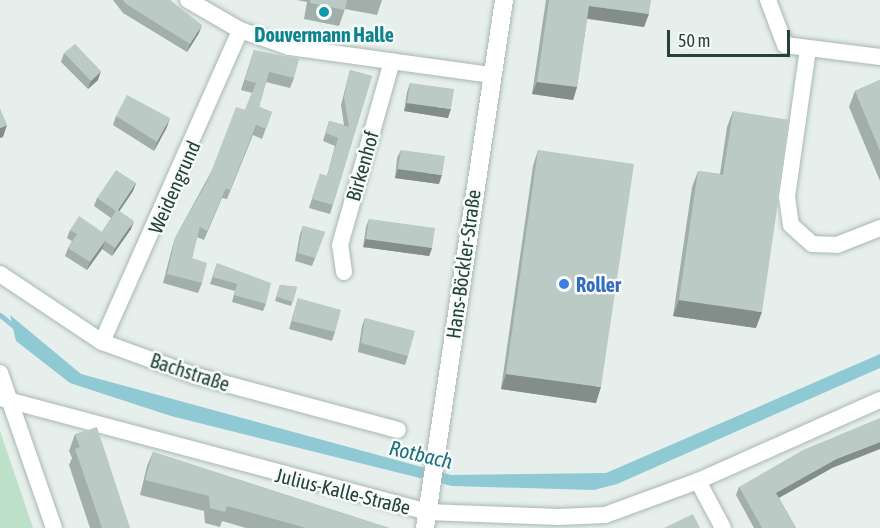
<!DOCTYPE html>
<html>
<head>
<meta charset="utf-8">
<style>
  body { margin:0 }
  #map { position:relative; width:880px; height:528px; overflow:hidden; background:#e6efeb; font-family:"Asap Condensed",sans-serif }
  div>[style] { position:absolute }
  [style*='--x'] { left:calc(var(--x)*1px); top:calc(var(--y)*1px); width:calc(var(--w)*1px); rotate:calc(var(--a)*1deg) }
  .green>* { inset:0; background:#bfe0c8 }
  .water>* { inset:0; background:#8ec9d4 }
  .stream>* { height:5px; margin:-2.5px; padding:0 2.5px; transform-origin:2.5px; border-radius:2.5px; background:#8ec9d4 }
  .roads { filter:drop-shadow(0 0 2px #a8b8b2) drop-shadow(0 0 2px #a8b8b2) }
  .street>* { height:16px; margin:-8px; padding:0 8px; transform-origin:8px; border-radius:8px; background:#fff }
  .secondary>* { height:18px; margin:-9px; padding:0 9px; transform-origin:9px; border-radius:9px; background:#fff }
  .wall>* { inset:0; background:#a1aea9 }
  .shaded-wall>* { inset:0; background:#838d89 }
  .building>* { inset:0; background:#bbcac4 }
  .dots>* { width:16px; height:16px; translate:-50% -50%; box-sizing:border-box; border:3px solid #f7fbf9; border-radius:50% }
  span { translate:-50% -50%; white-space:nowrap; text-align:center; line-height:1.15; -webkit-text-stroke:5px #f7fbf9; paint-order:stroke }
  .culture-label { font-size:20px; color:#0d838f; font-weight:700 }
  .street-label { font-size:20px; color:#24423a }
  .shop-label { font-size:20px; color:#366cbe; font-weight:700 }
  .left { translate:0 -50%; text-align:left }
  .water-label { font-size:21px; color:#1c6f80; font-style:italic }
  .scale { position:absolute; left:667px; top:30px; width:123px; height:27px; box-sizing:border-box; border:3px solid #24423a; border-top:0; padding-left:8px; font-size:18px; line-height:21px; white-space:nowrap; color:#24423a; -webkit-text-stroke:4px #f7fbf9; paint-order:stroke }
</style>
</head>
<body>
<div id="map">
  <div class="green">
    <i style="clip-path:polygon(0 431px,33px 528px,0 528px)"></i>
  </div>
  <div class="water">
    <i style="clip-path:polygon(10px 315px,81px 374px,451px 475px,606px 473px,880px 354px,880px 368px,617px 484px,594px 490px,452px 486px,171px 416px,70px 383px,16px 341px)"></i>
  </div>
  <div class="stream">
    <i style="--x:0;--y:315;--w:22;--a:39"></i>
  </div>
  <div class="roads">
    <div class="street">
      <i style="--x:188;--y:0;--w:60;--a:30"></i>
      <i style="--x:240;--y:30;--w:52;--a:19.1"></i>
      <i style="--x:289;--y:47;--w:204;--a:7.9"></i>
      <i style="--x:768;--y:0;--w:48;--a:69.3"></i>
      <i style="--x:785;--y:45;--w:96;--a:7.2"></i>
      <i style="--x:808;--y:49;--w:149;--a:98.1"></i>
      <i style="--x:787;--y:197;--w:28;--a:82"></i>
      <i style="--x:791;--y:225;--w:28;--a:42"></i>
      <i style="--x:812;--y:244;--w:25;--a:2"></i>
      <i style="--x:837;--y:245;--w:46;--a:-21.6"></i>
      <i style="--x:344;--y:272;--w:27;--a:-98"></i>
      <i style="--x:340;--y:245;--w:191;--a:-74.2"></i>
      <i style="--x:0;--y:274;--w:123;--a:33.7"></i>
      <i style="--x:102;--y:342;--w:97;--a:19.9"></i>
      <i style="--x:193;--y:375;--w:212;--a:15"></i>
      <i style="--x:102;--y:342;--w:341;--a:-66.1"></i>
      <i style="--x:0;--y:373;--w:164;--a:70.8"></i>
      <i style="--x:0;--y:398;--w:442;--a:14.9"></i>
      <i style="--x:427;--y:512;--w:132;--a:2.2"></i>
      <i style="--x:559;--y:517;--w:46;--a:-2.5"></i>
      <i style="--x:605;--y:515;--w:99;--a:-20.1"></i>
      <i style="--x:698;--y:481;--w:199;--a:-24"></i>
      <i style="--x:698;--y:481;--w:53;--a:62"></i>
    </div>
    <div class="secondary">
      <i style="--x:425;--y:528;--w:534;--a:-81.49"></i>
    </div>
  </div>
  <div class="wall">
    <i style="clip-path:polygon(113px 0,170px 0,199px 33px,187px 52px,123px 13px)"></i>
    <i style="clip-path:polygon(297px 0,382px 0,377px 15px,345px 9px,339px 26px,304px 19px,307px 2px)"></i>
    <i style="clip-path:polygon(546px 0,651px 0,644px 27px,587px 19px,577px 87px,573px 100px,532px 94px)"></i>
    <i style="clip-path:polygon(254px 50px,294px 78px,290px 88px,266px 82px,259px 107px,272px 112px,262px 139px,253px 135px,227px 199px,222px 198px,204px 240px,197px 237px,192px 258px,202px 283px,198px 293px,163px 283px,172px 248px,175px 238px,245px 110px,252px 93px,241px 90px)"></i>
    <i style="clip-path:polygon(64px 53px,98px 80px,88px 89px,61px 62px)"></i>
    <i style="clip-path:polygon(350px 70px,372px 76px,330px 214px,309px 208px,320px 174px,327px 176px,335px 146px,323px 141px,329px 121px,344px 125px,341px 105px)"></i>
    <i style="clip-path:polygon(880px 80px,880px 181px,849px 107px,855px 91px)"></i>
    <i style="clip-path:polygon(410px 83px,448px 118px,404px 111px,407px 92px)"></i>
    <i style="clip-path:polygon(733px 111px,756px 328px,673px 316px,692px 187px,698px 171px,720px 174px,727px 127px)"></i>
    <i style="clip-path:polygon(116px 116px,167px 127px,154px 151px,113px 125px)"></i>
    <i style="clip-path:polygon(401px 150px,439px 184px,395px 178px,397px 158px)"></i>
    <i style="clip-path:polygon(538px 150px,596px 403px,501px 389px,533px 166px)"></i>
    <i style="clip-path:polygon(136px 183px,133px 191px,119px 211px,131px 229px,112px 256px,102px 249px,87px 270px,65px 256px,68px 248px,72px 241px,67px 238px,70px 230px,102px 232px,111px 218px,94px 206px,97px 198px)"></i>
    <i style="clip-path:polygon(369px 219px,432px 248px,429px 256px,363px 247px,366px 227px)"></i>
    <i style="clip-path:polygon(303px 226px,325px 232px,312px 266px,295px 261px,300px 234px)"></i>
    <i style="clip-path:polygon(217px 263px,266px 304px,263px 311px,232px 302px,235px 291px,210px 284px)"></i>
    <i style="clip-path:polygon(280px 285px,297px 287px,291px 306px,275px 301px)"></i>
    <i style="clip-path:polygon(298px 298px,335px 332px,332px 341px,289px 329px)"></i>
    <i style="clip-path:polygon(365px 318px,408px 356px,405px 365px,358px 352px,362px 326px)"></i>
    <i style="clip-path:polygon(75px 434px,130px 528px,90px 528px,69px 465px,72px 458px,69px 451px)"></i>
    <i style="clip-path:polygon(153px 452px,389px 528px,246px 528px,222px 521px,220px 527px,205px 523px,204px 511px,140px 495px,147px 466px)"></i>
    <i style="clip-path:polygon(832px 468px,779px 498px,796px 528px,754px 528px,736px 495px,739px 487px)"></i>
  </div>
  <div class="shaded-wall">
    <i style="clip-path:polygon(589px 6px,649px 14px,644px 27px,585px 18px)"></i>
    <i style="clip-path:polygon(202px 25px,199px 33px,187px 52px,190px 44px)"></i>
    <i style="clip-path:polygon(101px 71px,98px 80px,88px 89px,91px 81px)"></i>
    <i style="clip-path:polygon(537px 82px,577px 87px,573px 100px,532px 94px)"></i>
    <i style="clip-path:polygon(407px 103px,451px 109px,448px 118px,404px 111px)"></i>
    <i style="clip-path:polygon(170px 118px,167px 127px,154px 151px,157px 142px)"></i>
    <i style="clip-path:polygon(7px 125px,3px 137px,0 138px,0 128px)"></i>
    <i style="clip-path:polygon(398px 169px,442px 175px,439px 184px,395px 178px)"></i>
    <i style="clip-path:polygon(136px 183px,133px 191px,115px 218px,118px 210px)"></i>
    <i style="clip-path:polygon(134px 221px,131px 229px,112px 256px,115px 248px)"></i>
    <i style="clip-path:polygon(366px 239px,432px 248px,429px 256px,363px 247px)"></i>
    <i style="clip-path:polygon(105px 241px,102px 249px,87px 270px,90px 262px)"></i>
    <i style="clip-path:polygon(679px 300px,762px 312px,756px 328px,673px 316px)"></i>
    <i style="clip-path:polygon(506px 374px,601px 387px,596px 403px,501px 389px)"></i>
    <i style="clip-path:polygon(880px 442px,880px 449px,832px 468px,773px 501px,776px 493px,836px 459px)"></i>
  </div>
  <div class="building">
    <i style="clip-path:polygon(123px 0,170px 0,202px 25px,190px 44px,126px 4px)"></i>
    <i style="clip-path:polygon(310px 0,347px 0,345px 10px,310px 3px)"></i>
    <i style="clip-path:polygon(549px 0,651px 0,649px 14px,589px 6px,577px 87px,537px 82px)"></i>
    <i style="clip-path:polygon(75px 44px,101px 71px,91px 81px,64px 53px)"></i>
    <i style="clip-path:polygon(254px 50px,299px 59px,294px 78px,269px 72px,259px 107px,272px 112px,266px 129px,256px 125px,230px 190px,226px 188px,207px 231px,200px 227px,192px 258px,207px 263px,202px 283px,167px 274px,175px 238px,208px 180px,236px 107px,245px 110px,256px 83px,245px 80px)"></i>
    <i style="clip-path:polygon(350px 70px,372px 76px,333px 205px,312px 199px,320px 174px,327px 176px,338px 138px,326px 133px,329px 121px,349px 127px,344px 97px)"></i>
    <i style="clip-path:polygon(880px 80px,880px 151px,855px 91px)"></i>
    <i style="clip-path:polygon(410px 83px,454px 89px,451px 109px,407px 103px)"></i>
    <i style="clip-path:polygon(127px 95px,170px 118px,157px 142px,116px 116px)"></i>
    <i style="clip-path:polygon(0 108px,7px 125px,0 128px)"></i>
    <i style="clip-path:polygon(733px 111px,790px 120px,762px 312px,679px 300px,698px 171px,723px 175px)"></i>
    <i style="clip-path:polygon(401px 150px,445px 156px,442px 175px,398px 169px)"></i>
    <i style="clip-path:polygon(538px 150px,634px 164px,601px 387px,506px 374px)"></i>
    <i style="clip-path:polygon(116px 170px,136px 183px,118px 210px,134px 221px,115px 248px,105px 241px,90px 262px,68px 248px,77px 234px,70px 230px,79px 216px,102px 232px,116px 211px,97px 198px)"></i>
    <i style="clip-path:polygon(369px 219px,435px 228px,432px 248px,366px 239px)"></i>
    <i style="clip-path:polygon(303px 226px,325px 232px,315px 258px,298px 253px)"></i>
    <i style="clip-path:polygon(217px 263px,271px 283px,266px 304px,234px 295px,237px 284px,213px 277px)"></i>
    <i style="clip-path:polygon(280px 285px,297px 287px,293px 302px,277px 297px)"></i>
    <i style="clip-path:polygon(298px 298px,341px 310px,335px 332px,292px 321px)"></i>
    <i style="clip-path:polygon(365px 318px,415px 331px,408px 356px,361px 343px)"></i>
    <i style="clip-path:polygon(880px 418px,880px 442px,836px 459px,776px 493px,796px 528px,762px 528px,739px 487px,803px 450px)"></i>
    <i style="clip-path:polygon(97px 427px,130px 528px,102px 528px,75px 449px,80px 447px,75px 434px)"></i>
    <i style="clip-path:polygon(153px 452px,389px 528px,306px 528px,227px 506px,225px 512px,210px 508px,209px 496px,145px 480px)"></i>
    <i style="clip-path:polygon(693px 514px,700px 528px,664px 528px)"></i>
  </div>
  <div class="dots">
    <i style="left:324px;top:12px;background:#0f9aa8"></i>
    <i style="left:564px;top:284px;background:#3f7fe0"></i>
  </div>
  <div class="culture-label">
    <span style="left:324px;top:34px">Douvermann Halle</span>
  </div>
  <div class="street-label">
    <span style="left:362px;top:166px;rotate:-74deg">Birkenhof</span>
    <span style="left:174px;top:187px;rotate:-66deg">Weidengrund</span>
    <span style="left:463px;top:264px;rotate:-82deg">Hans-Böckler-Straße</span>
    <span style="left:190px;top:372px;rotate:18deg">Bachstraße</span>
    <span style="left:343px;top:491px;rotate:14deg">Julius-Kalle-Straße</span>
  </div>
  <div class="shop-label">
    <span class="left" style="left:576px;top:284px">Roller</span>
  </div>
  <div class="water-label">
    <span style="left:421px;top:454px;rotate:13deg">Rotbach</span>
  </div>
  <div class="scale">50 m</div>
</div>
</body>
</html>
